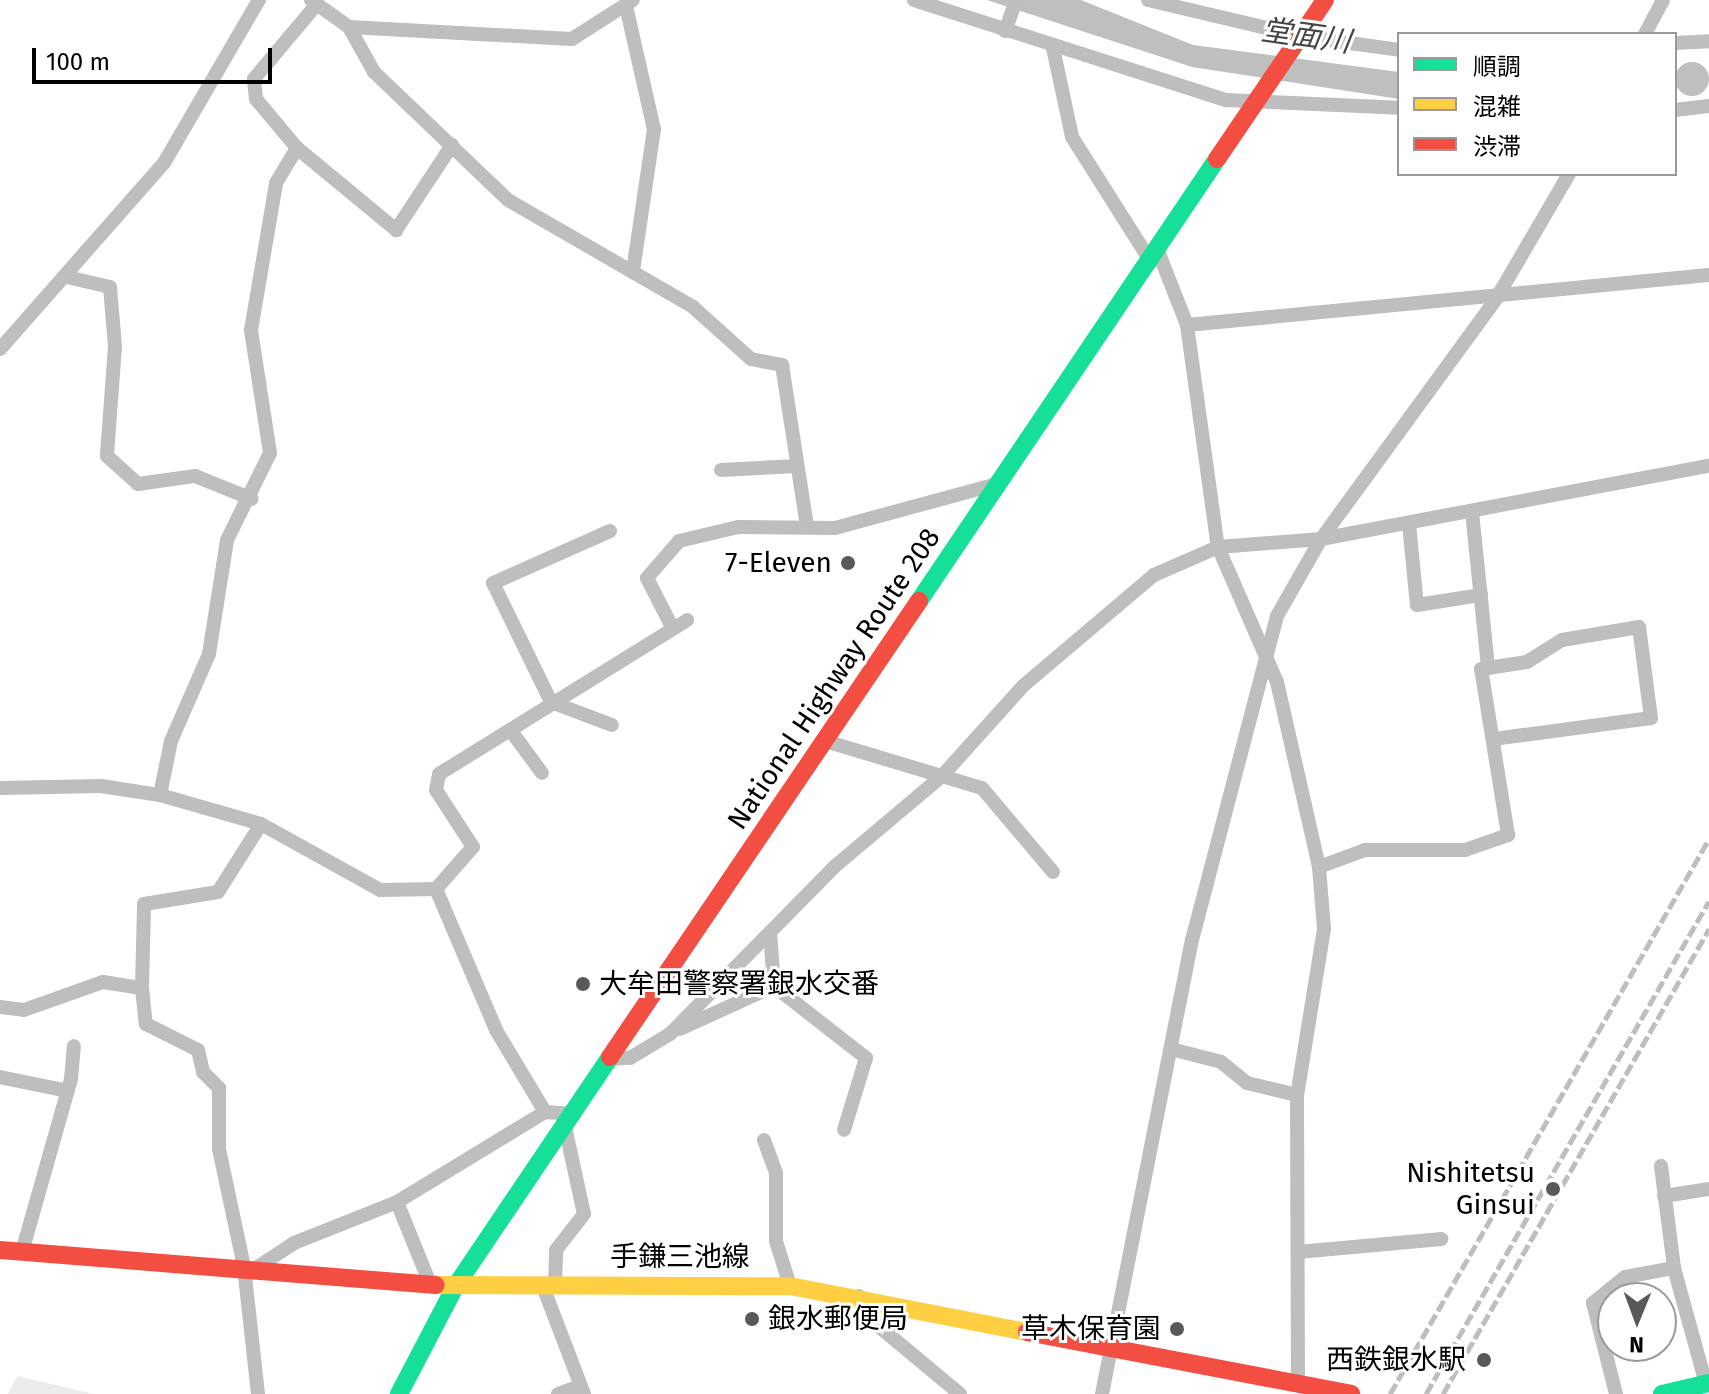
<!DOCTYPE html>
<html>
<head>
<meta charset="utf-8">
<style>
  body { margin:0 }
  #map { position:relative; width:1709px; height:1394px; overflow:hidden; background:#fff; font-family:"Fira Sans","Noto Sans JP",sans-serif }
  div>[style] { position:absolute }
  [style*='--x'] { left:calc(var(--x)*1px); top:calc(var(--y)*1px); width:calc(var(--w)*1px); rotate:calc(var(--a)*1deg) }
  .green>* { inset:0; background:#ececec }
  .water>* { inset:0; background:#bfbfbf }
  .round { border-radius:50% }
  .street>* { height:14px; margin:-7px; padding:0 7px; transform-origin:7px; border-radius:7px; background:#bebebe }
  .fast>* { height:18px; margin:-9px; padding:0 9px; transform-origin:9px; border-radius:9px; background:#16e098 }
  .slow>* { height:18px; margin:-9px; padding:0 9px; transform-origin:9px; border-radius:9px; background:#ffcf43 }
  .jam>* { height:18px; margin:-9px; padding:0 9px; transform-origin:9px; border-radius:9px; background:#f24e42 }
  .rail>* { height:5px; margin-top:-2.5px; transform-origin:0; background:repeating-linear-gradient(90deg,#bebebe 0 12px,transparent 0 16px) }
  .dots>* { width:22px; height:22px; translate:-50% -50%; box-sizing:border-box; border:4px solid #fff; border-radius:50% }
  span { translate:-50% -50%; white-space:nowrap; text-align:center; line-height:1.15; -webkit-text-stroke:6px #fff; paint-order:stroke }
  .poi-label { font-size:28px; color:#000 }
  .right { translate:-100% -50%; text-align:right }
  .left { translate:0 -50%; text-align:left }
  .street-label { font-size:28px; color:#000 }
  .water-label { font-size:30px; color:#444; font-style:italic }
  .legend { position:absolute; left:1397px; top:32px; width:280px; height:144px; box-sizing:border-box; background:#fff; border:2px solid #999; margin:0; padding:10px 14px; list-style:none; font-size:24px; color:#000 }
  .legend li { display:flex; align-items:center; gap:16px; height:40px }
  .legend b { width:40px; border:2px solid #999 }
  .north { position:absolute; left:1597px; top:1282px; width:80px; height:80px; box-sizing:border-box; background:#fff; border:2px solid #999; border-radius:50%; rotate:181deg; font-size:22px; font-weight:700; line-height:32px; text-align:center; color:#000 }
  .north::after { content:''; display:block; margin:auto; width:28px; height:36px; background:#595959; clip-path:polygon(50% 0,100% 100%,50% 72%,0 100%) }
  .scale { position:absolute; left:32px; top:48px; width:240px; height:36px; box-sizing:border-box; border:4px solid #000; border-top:0; padding-left:10px; font-size:24px; line-height:28px; white-space:nowrap; color:#000; -webkit-text-stroke:6px #fff; paint-order:stroke }
</style>
</head>
<body>
<div id="map">
  <div class="green">
    <i style="clip-path:polygon(17px 1376px,94px 1394px,95px 1394px,8px 1394px)"></i>
  </div>
  <div class="water">
    <i style="clip-path:polygon(987px 0,1081px 0,1193px 45px,1399px 72px,1399px 99px,1192px 67px)"></i>
    <i class="round" style="left:1675px;top:62px;width:34px;height:34px"></i>
  </div>
  <div class="street">
    <i style="--x:311;--y:0;--w:47;--a:35.4"></i>
    <i style="--x:349;--y:27;--w:51;--a:60.9"></i>
    <i style="--x:374;--y:72;--w:185;--a:43.7"></i>
    <i style="--x:508;--y:200;--w:214;--a:30"></i>
    <i style="--x:693;--y:307;--w:78;--a:41.9"></i>
    <i style="--x:751;--y:359;--w:32;--a:11"></i>
    <i style="--x:782;--y:365;--w:164;--a:81.2"></i>
    <i style="--x:914;--y:0;--w:328;--a:17.8"></i>
    <i style="--x:1226;--y:100;--w:173;--a:2.6"></i>
    <i style="--x:1148;--y:0;--w:156;--a:13.3"></i>
    <i style="--x:1300;--y:36;--w:100;--a:8"></i>
    <i style="--x:626;--y:6;--w:126;--a:77.2"></i>
    <i style="--x:654;--y:129;--w:145;--a:98.4"></i>
    <i style="--x:349;--y:27;--w:223;--a:3.1"></i>
    <i style="--x:572;--y:39;--w:72;--a:-32.6"></i>
    <i style="--x:1005;--y:31;--w:33;--a:-70"></i>
    <i style="--x:1645;--y:34;--w:38;--a:-62"></i>
    <i style="--x:1675;--y:43;--w:34;--a:-3"></i>
    <i style="--x:1053;--y:48;--w:91;--a:77.9"></i>
    <i style="--x:1072;--y:137;--w:148;--a:57.7"></i>
    <i style="--x:1675;--y:110;--w:34;--a:-7"></i>
    <i style="--x:297;--y:148;--w:129;--a:39.6"></i>
    <i style="--x:396;--y:230;--w:102;--a:-56.6"></i>
    <i style="--x:1158;--y:251;--w:79;--a:68.6"></i>
    <i style="--x:1187;--y:325;--w:224;--a:82.1"></i>
    <i style="--x:1218;--y:547;--w:147;--a:66.4"></i>
    <i style="--x:1277;--y:682;--w:190;--a:77.2"></i>
    <i style="--x:1319;--y:867;--w:62;--a:85.4"></i>
    <i style="--x:1324;--y:929;--w:168;--a:99.2"></i>
    <i style="--x:1297;--y:1095;--w:290;--a:89.8"></i>
    <i style="--x:67;--y:277;--w:44;--a:13.1"></i>
    <i style="--x:110;--y:287;--w:59;--a:85.2"></i>
    <i style="--x:115;--y:346;--w:110;--a:94.2"></i>
    <i style="--x:107;--y:456;--w:42;--a:42.1"></i>
    <i style="--x:138;--y:484;--w:58;--a:-8"></i>
    <i style="--x:195;--y:476;--w:61;--a:22"></i>
    <i style="--x:1187;--y:325;--w:524;--a:-5.47"></i>
    <i style="--x:0;--y:349;--w:248;--a:-48.6"></i>
    <i style="--x:164;--y:163;--w:189;--a:-59.8"></i>
    <i style="--x:721;--y:470;--w:76;--a:-3"></i>
    <i style="--x:1472;--y:512;--w:157;--a:84.1"></i>
    <i style="--x:1409;--y:524;--w:81;--a:84.4"></i>
    <i style="--x:1417;--y:605;--w:65;--a:-8.9"></i>
    <i style="--x:610;--y:531;--w:128;--a:156"></i>
    <i style="--x:493;--y:583;--w:132;--a:64"></i>
    <i style="--x:551;--y:702;--w:65;--a:20.7"></i>
    <i style="--x:672;--y:627;--w:55;--a:-117"></i>
    <i style="--x:647;--y:578;--w:49;--a:-49.1"></i>
    <i style="--x:679;--y:541;--w:61;--a:-13.3"></i>
    <i style="--x:738;--y:527;--w:97;--a:0.6"></i>
    <i style="--x:835;--y:528;--w:168;--a:-15.2"></i>
    <i style="--x:511;--y:731;--w:52;--a:53.6"></i>
    <i style="--x:825;--y:741;--w:164;--a:16.7"></i>
    <i style="--x:982;--y:788;--w:110;--a:49.8"></i>
    <i style="--x:0;--y:788;--w:101;--a:-1.1"></i>
    <i style="--x:101;--y:786;--w:60;--a:8.7"></i>
    <i style="--x:160;--y:795;--w:105;--a:16"></i>
    <i style="--x:261;--y:824;--w:136;--a:29"></i>
    <i style="--x:380;--y:890;--w:56;--a:-1"></i>
    <i style="--x:436;--y:889;--w:56;--a:-48.6"></i>
    <i style="--x:473;--y:847;--w:68;--a:-123"></i>
    <i style="--x:436;--y:790;--w:16;--a:-79"></i>
    <i style="--x:439;--y:774;--w:292;--a:-31.8"></i>
    <i style="--x:160;--y:795;--w:55;--a:-78.5"></i>
    <i style="--x:171;--y:741;--w:95;--a:-66.4"></i>
    <i style="--x:209;--y:654;--w:115;--a:-81"></i>
    <i style="--x:227;--y:540;--w:97;--a:-63.7"></i>
    <i style="--x:270;--y:453;--w:124;--a:-98.8"></i>
    <i style="--x:251;--y:330;--w:149;--a:-80.3"></i>
    <i style="--x:276;--y:183;--w:41;--a:-59"></i>
    <i style="--x:297;--y:148;--w:64;--a:-129.9"></i>
    <i style="--x:256;--y:99;--w:20;--a:-96"></i>
    <i style="--x:254;--y:79;--w:97;--a:-50"></i>
    <i style="--x:1319;--y:867;--w:49;--a:-20.3"></i>
    <i style="--x:1365;--y:850;--w:100;--a:0"></i>
    <i style="--x:1465;--y:850;--w:46;--a:-19.2"></i>
    <i style="--x:1508;--y:835;--w:168;--a:-99.2"></i>
    <i style="--x:1481;--y:669;--w:47;--a:-8.7"></i>
    <i style="--x:1527;--y:662;--w:41;--a:-32.2"></i>
    <i style="--x:1562;--y:640;--w:78;--a:-9.6"></i>
    <i style="--x:1639;--y:627;--w:92;--a:82.5"></i>
    <i style="--x:1651;--y:718;--w:158;--a:172.4"></i>
    <i style="--x:436;--y:889;--w:153;--a:66.9"></i>
    <i style="--x:496;--y:1030;--w:96;--a:59.1"></i>
    <i style="--x:770;--y:932;--w:54;--a:85.8"></i>
    <i style="--x:774;--y:986;--w:117;--a:38"></i>
    <i style="--x:866;--y:1058;--w:75;--a:107"></i>
    <i style="--x:142;--y:988;--w:36;--a:84"></i>
    <i style="--x:146;--y:1024;--w:58;--a:26.6"></i>
    <i style="--x:198;--y:1050;--w:23;--a:77"></i>
    <i style="--x:203;--y:1072;--w:23;--a:45"></i>
    <i style="--x:219;--y:1088;--w:61;--a:90"></i>
    <i style="--x:219;--y:1149;--w:121;--a:78"></i>
    <i style="--x:244;--y:1267;--w:128;--a:83.7"></i>
    <i style="--x:0;--y:1007;--w:24;--a:7"></i>
    <i style="--x:24;--y:1010;--w:84;--a:-19.5"></i>
    <i style="--x:103;--y:982;--w:39;--a:9"></i>
    <i style="--x:142;--y:988;--w:84;--a:-88.6"></i>
    <i style="--x:144;--y:904;--w:75;--a:-9.2"></i>
    <i style="--x:218;--y:892;--w:80;--a:-57.7"></i>
    <i style="--x:680;--y:1029;--w:103;--a:-24.6"></i>
    <i style="--x:1175;--y:1050;--w:48;--a:14.6"></i>
    <i style="--x:1221;--y:1062;--w:33;--a:39"></i>
    <i style="--x:1247;--y:1083;--w:51;--a:13.5"></i>
    <i style="--x:608;--y:1059;--w:22;--a:-3"></i>
    <i style="--x:630;--y:1058;--w:47;--a:-31"></i>
    <i style="--x:670;--y:1034;--w:234;--a:-45.5"></i>
    <i style="--x:834;--y:867;--w:141;--a:-40.1"></i>
    <i style="--x:942;--y:776;--w:121;--a:-48"></i>
    <i style="--x:1023;--y:686;--w:172;--a:-40.3"></i>
    <i style="--x:1154;--y:575;--w:70;--a:-23.6"></i>
    <i style="--x:1218;--y:547;--w:103;--a:-4.4"></i>
    <i style="--x:1321;--y:539;--w:395;--a:-10.7"></i>
    <i style="--x:0;--y:1077;--w:69;--a:11.6"></i>
    <i style="--x:764;--y:1140;--w:35;--a:70"></i>
    <i style="--x:776;--y:1173;--w:68;--a:90"></i>
    <i style="--x:776;--y:1241;--w:47;--a:72.7"></i>
    <i style="--x:1661;--y:1166;--w:103;--a:82.7"></i>
    <i style="--x:1674;--y:1268;--w:120;--a:74.6"></i>
    <i style="--x:1664;--y:1196;--w:46;--a:-8.8"></i>
    <i style="--x:22;--y:1252;--w:180;--a:-74.2"></i>
    <i style="--x:71;--y:1079;--w:33;--a:-85"></i>
    <i style="--x:1298;--y:1252;--w:144;--a:-5.2"></i>
    <i style="--x:256;--y:1268;--w:45;--a:-33.3"></i>
    <i style="--x:294;--y:1243;--w:111;--a:-21.7"></i>
    <i style="--x:429;--y:1281;--w:85;--a:-112.1"></i>
    <i style="--x:397;--y:1202;--w:173;--a:-31.3"></i>
    <i style="--x:545;--y:1112;--w:29;--a:4"></i>
    <i style="--x:542;--y:1284;--w:118;--a:69.1"></i>
    <i style="--x:555;--y:1285;--w:35;--a:-88"></i>
    <i style="--x:556;--y:1250;--w:46;--a:-52.1"></i>
    <i style="--x:584;--y:1214;--w:89;--a:-102.3"></i>
    <i style="--x:859;--y:1296;--w:19;--a:74"></i>
    <i style="--x:864;--y:1314;--w:125;--a:39.8"></i>
    <i style="--x:558;--y:1394;--w:23;--a:-20"></i>
    <i style="--x:1102;--y:1394;--w:463;--a:-78.8"></i>
    <i style="--x:1192;--y:940;--w:335;--a:-75.3"></i>
    <i style="--x:1277;--y:616;--w:89;--a:-60.3"></i>
    <i style="--x:1321;--y:539;--w:297;--a:-53.9"></i>
    <i style="--x:1496;--y:299;--w:145;--a:-59.7"></i>
    <i style="--x:1616;--y:1394;--w:94;--a:-104.2"></i>
    <i style="--x:1593;--y:1303;--w:41;--a:-39.1"></i>
    <i style="--x:1625;--y:1277;--w:50;--a:-10.4"></i>
  </div>
  <div class="fast">
    <i style="--x:919;--y:601;--w:533;--a:-56.01"></i>
    <i style="--x:399;--y:1394;--w:121;--a:-62.4"></i>
    <i style="--x:455;--y:1287;--w:277;--a:-56"></i>
    <i style="--x:1662;--y:1394;--w:48;--a:-13.2"></i>
  </div>
  <div class="slow">
    <i style="--x:436;--y:1285;--w:354;--a:0.2"></i>
    <i style="--x:790;--y:1286;--w:241;--a:11"></i>
  </div>
  <div class="jam">
    <i style="--x:1217;--y:159;--w:192;--a:-55.8"></i>
    <i style="--x:610;--y:1057;--w:551;--a:-55.88"></i>
    <i style="--x:0;--y:1250;--w:437;--a:4.6"></i>
    <i style="--x:1027;--y:1332;--w:330;--a:10.8"></i>
  </div>
  <div class="rail">
    <i style="--x:1390;--y:1394;--w:640;--a:-60.11"></i>
    <i style="--x:1426;--y:1394;--w:568;--a:-60.14"></i>
    <i style="--x:1443;--y:1394;--w:536;--a:-60.23"></i>
  </div>
  <div class="dots">
    <i style="left:848px;top:563px;background:#595959"></i>
    <i style="left:583px;top:984px;background:#595959"></i>
    <i style="left:1553px;top:1189px;background:#595959"></i>
    <i style="left:752px;top:1319px;background:#595959"></i>
    <i style="left:1177px;top:1329px;background:#595959"></i>
    <i style="left:1484px;top:1360px;background:#595959"></i>
  </div>
  <div class="poi-label">
    <span class="right" style="left:832px;top:563px">7-Eleven</span>
    <span class="left" style="left:599px;top:984px">大牟田警察署銀水交番</span>
    <span class="right" style="left:1535px;top:1189px">Nishitetsu<br>Ginsui</span>
    <span class="left" style="left:768px;top:1319px">銀水郵便局</span>
    <span class="right" style="left:1161px;top:1329px">草木保育園</span>
    <span class="right" style="left:1466px;top:1360px">西鉄銀水駅</span>
  </div>
  <div class="street-label">
    <span style="left:834px;top:679px;rotate:-56deg">National Highway Route 208</span>
    <span style="left:680px;top:1257px">手鎌三池線</span>
  </div>
  <div class="water-label">
    <span style="left:1306px;top:36px;rotate:8deg">堂面川</span>
  </div>
  <ul class="legend">
  <li><b style="height:10px;background:#16e098"></b>順調</li>
  <li><b style="height:10px;background:#ffcf43"></b>混雑</li>
  <li><b style="height:10px;background:#f24e42"></b>渋滞</li>
  </ul>
  <div class="north">N</div>
  <div class="scale">100 m</div>
</div>
</body>
</html>
